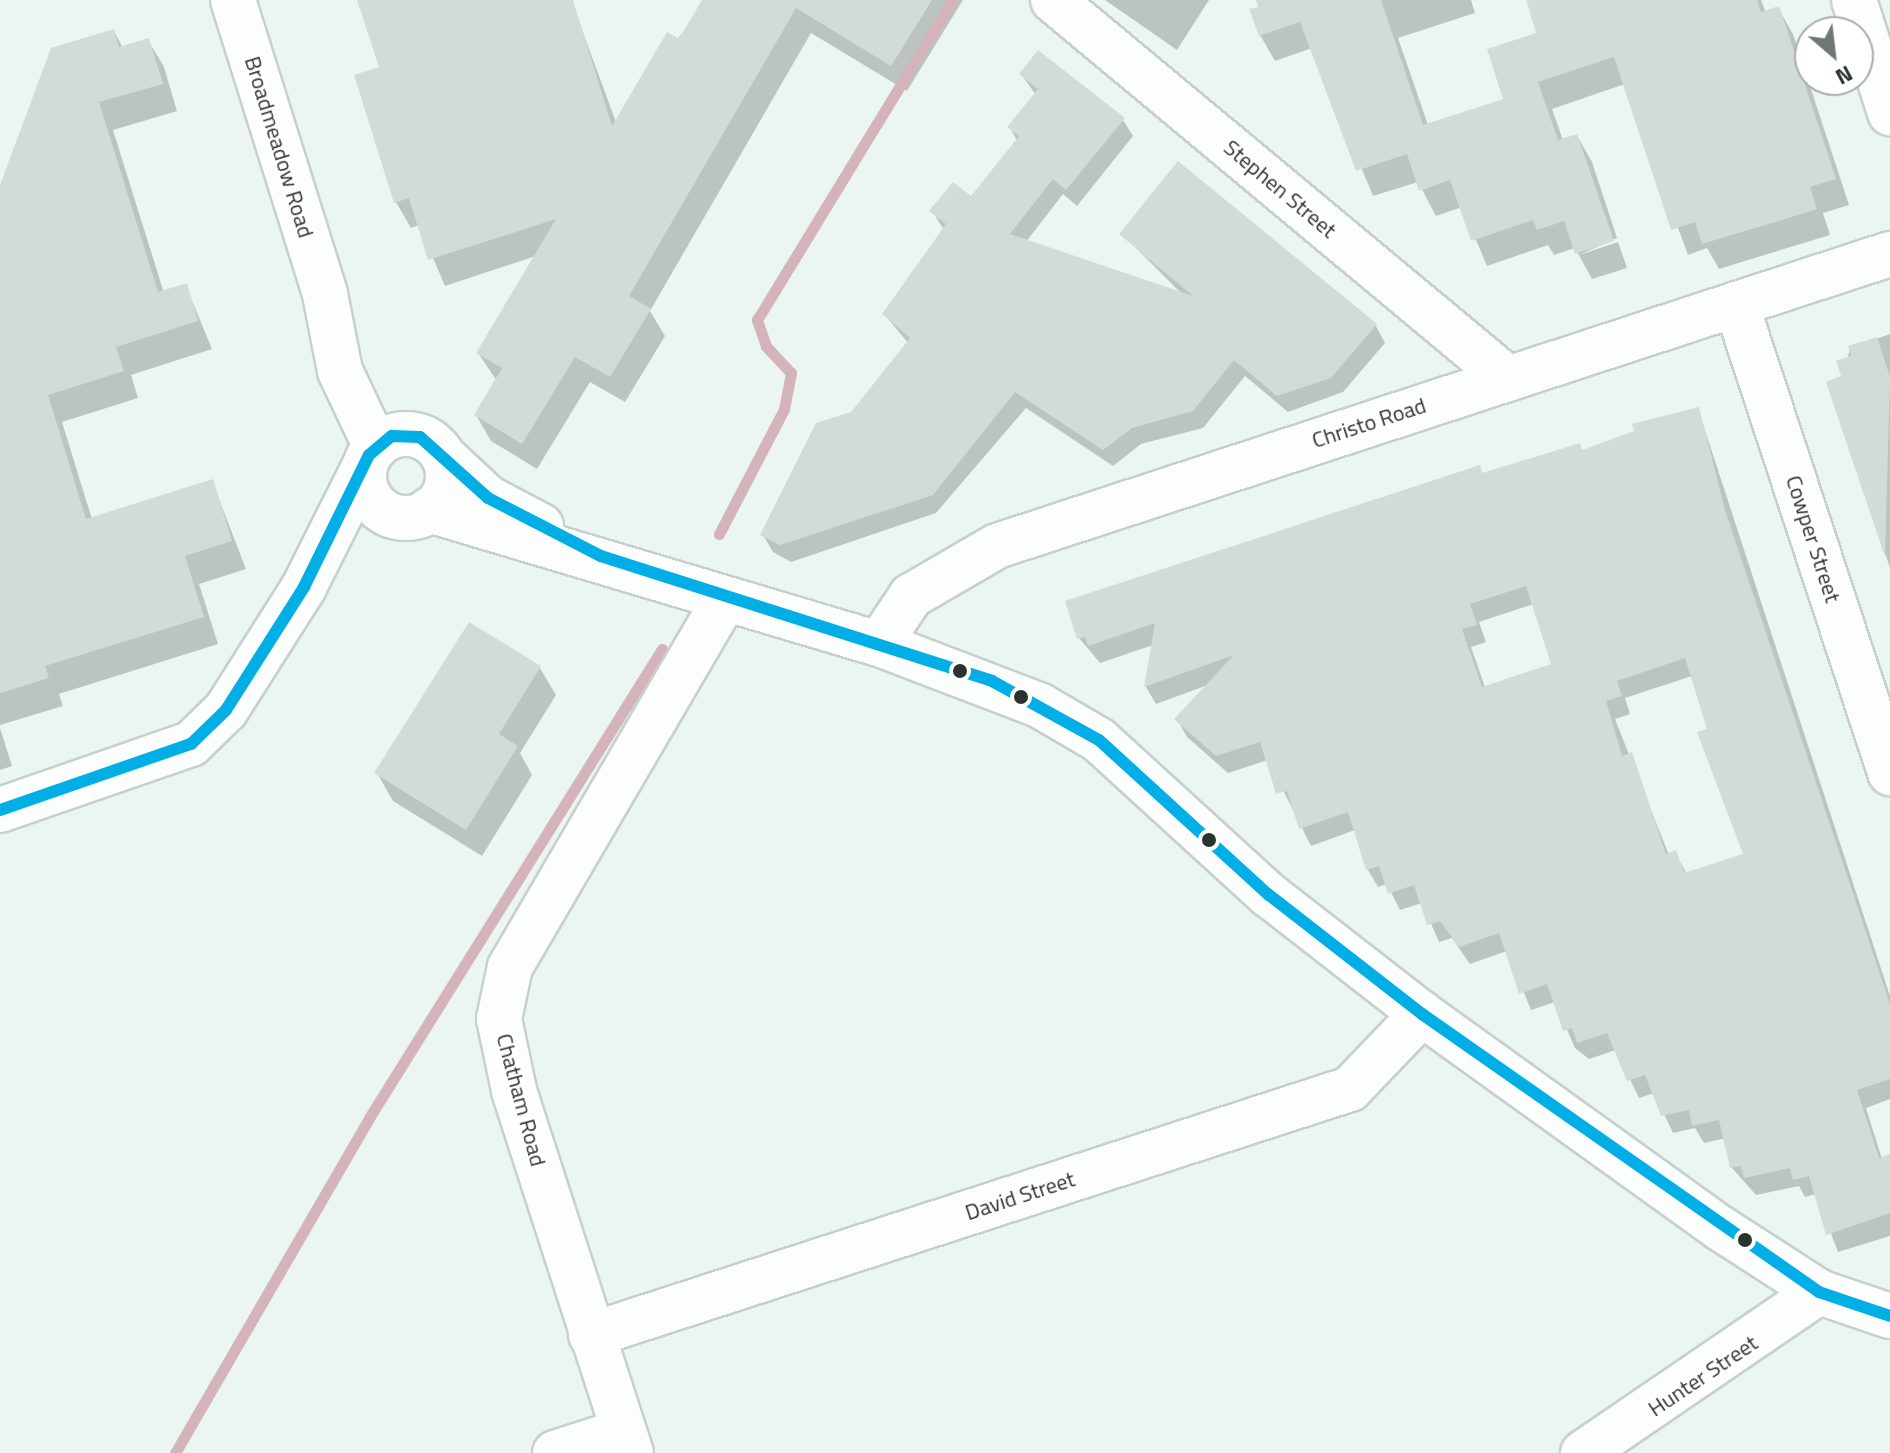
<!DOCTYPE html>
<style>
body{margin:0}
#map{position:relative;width:1890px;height:1453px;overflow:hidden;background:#ebf6f3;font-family:"Titillium Web",sans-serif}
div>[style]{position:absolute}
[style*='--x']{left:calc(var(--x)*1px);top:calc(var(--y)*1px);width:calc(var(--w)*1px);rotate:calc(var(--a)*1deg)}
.shadow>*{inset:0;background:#0003}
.stream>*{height:11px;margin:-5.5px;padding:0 5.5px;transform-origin:5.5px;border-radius:5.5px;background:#d5b3bb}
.building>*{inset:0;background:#d2dbd8}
.roads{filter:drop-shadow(2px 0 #c7d0cd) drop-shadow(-2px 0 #c7d0cd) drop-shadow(0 2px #c7d0cd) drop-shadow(0 -2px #c7d0cd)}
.minor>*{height:44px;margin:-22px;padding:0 22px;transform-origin:22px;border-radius:22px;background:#fcfefd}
.tertiary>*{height:44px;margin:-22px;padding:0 22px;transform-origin:22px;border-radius:22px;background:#fcfefd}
.tertiary>.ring{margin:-22px;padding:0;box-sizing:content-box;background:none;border:44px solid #fcfefd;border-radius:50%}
.bus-1>*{height:12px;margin:-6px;padding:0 6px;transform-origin:6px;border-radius:6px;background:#02aee6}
.dots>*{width:22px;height:22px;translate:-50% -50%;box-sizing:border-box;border:4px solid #fff;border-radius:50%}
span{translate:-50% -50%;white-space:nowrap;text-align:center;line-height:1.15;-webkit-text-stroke:6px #fff;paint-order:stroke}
.street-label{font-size:22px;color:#2b3331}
.north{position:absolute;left:1794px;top:16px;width:80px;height:80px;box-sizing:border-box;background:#fff;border:2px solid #aaadad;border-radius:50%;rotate:152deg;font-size:22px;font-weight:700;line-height:32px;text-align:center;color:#2b3331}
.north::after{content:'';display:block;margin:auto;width:28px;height:36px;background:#6e7775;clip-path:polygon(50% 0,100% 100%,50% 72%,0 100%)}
</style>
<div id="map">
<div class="shadow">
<div style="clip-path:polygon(360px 0,571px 0,616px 122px,707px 0,963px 0,907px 91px,811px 33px,650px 311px,665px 336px,625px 402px,590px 382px,537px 469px,491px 441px,476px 415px,497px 381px,478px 353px,536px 256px,445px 286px,419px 225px,411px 228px,396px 202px,381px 68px)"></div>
<div style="clip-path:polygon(1105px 0,1209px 0,1177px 50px)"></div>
<div style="clip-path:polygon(1258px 0,1471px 0,1475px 13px,1398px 38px,1428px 125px,1506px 100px,1538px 34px,1546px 0,1761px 0,1766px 13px,1778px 8px,1793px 34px,1849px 205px,1823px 213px,1830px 235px,1797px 245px,1719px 269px,1707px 248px,1688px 255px,1625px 84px,1552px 109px,1563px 140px,1577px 136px,1592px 162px,1617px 238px,1579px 255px,1618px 242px,1627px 268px,1592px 279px,1575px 248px,1554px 255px,1548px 245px,1487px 266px,1462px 207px,1436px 216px,1418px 182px,1373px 196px,1312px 48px,1275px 61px,1260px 35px)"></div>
<div style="clip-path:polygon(114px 31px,123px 48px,148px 40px,164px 67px,177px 111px,113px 130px,164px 293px,186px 286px,212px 349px,131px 375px,138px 398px,62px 422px,92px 519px,212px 481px,246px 569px,199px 584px,218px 644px,59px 694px,63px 706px,0 725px,0 191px)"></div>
<div style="clip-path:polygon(1021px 74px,1123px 120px,1133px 136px,1077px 206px,1063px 194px,1026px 242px,1182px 294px,1122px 234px,1376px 326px,1385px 343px,1343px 392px,1288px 412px,1245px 376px,1203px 428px,1141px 444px,1113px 466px,1026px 408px,936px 513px,791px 562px,773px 552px,763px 535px,909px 344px,884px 314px,944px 230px,932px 211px,971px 199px,1017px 141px,1010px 127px,1036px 95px)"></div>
<div style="clip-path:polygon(1890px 334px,1890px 568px,1828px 383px,1843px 378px,1850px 348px)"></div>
<div style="clip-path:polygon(evenodd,1698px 409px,1890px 996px,1890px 1099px,1866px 1108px,1882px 1159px,1890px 1156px,1890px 1236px,1838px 1252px,1816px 1194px,1805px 1197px,1799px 1186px,1756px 1195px,1732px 1168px,1726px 1138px,1704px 1143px,1695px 1128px,1673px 1133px,1654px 1093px,1639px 1098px,1616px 1050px,1589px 1059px,1575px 1048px,1555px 1002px,1531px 1010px,1507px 951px,1470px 964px,1452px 938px,1439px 942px,1422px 903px,1400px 910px,1387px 884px,1378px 887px,1368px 870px,1355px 830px,1311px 846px,1268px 760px,1228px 773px,1187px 737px,1177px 719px,1208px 685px,1156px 704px,1146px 687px,1153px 645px,1100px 663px,1079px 638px,1483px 475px,1583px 451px,1698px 409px,1534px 604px,1554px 666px,1485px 687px,1471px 647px,1486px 642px,1479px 622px,1534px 604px,1698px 409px,1692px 676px,1710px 730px,1699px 733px,1746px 855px,1687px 874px,1675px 853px,1669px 855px,1615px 719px,1630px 714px,1625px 698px,1692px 676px)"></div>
<div style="clip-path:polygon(540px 668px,556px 695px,520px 753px,532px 775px,482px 856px,393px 801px,377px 773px)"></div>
<div style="clip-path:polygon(0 728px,12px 766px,0 770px)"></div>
</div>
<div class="stream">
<div style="--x:719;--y:534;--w:141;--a:-62.5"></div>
<div style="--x:784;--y:409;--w:37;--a:-79"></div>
<div style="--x:791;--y:373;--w:37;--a:-133"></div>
<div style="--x:766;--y:346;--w:28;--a:-109"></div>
<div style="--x:757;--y:320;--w:375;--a:-58.6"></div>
<div style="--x:175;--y:1453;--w:387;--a:-59.9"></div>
<div style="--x:369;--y:1118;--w:553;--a:-58.01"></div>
</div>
<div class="building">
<div style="clip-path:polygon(357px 0,573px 0,612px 126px,667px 32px,679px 39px,702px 0,932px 0,891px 66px,796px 8px,629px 296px,651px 309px,610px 377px,575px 357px,522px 444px,474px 415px,502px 368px,476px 353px,556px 219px,428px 260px,409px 198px,394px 203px,354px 75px,379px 67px)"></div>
<div style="clip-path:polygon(1256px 0,1381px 0,1423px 125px,1503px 99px,1487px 49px,1536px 33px,1526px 0,1757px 0,1761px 12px,1779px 6px,1836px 179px,1810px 187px,1817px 209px,1782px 220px,1702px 244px,1695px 222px,1671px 230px,1614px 57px,1538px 82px,1558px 140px,1577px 134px,1614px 241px,1575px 254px,1564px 221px,1537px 230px,1533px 220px,1471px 241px,1450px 180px,1419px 191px,1407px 154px,1356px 171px,1300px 22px,1259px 36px,1249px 9px,1258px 7px)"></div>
<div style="clip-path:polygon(114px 29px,119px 47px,149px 38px,163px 84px,99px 102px,158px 292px,187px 283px,198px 321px,116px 347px,124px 371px,48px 395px,86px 519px,213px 479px,232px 541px,185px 556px,204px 617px,45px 666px,49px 678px,0 693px,0 185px,51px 48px)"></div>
<div style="clip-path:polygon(1038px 50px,1125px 118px,1066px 190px,1053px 179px,1010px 234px,1193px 296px,1119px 234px,1178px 161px,1377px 324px,1331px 378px,1277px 396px,1234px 360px,1193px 411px,1132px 428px,1103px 450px,1015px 392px,933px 495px,780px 545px,760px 535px,816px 423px,851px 412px,910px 338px,882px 314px,946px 224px,929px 211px,953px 182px,971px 196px,1019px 136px,1007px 127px,1038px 89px,1019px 74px)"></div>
<div style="clip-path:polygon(1877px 337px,1890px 377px,1885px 557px,1826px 382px,1841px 376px,1836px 361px,1851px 356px,1848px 346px)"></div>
<div style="clip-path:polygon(evenodd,1699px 407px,1725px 510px,1890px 1004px,1890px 1079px,1857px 1090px,1879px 1158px,1890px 1154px,1890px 1213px,1826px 1235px,1809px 1176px,1793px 1180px,1790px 1168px,1744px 1178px,1741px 1166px,1730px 1168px,1719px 1120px,1692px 1126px,1689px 1110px,1661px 1116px,1645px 1075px,1627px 1081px,1607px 1033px,1577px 1043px,1572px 1028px,1563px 1031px,1547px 984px,1519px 994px,1499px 933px,1459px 947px,1440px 921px,1427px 925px,1414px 885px,1388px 894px,1379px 866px,1366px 870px,1348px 812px,1299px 829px,1287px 791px,1276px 794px,1260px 742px,1216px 756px,1174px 719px,1234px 655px,1144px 687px,1155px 623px,1088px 646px,1085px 637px,1077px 639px,1065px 601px,1480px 465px,1482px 473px,1580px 443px,1582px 450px,1634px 431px,1632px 424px,1699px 407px,1526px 586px,1551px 664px,1482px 687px,1462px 629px,1477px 625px,1470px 604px,1526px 586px,1699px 407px,1685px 658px,1707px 729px,1697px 732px,1743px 854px,1684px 873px,1676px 850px,1666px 854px,1632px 752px,1622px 756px,1606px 701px,1622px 696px,1617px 681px,1685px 658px)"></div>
<div style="clip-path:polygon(469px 622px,541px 666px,499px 734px,518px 746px,466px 830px,374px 773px)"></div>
</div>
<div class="roads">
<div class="minor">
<div style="--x:1053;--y:0;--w:591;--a:39.78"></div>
<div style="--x:1854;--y:0;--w:119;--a:72.3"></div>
<div style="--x:1736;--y:304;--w:494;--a:71.8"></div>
<div style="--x:879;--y:644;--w:58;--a:-56.3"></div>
<div style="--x:911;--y:596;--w:99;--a:-30.2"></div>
<div style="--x:997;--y:546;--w:940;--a:-18.11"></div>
<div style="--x:591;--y:1335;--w:798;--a:-17.96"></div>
<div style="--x:1350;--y:1089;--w:104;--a:-46.2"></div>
<div style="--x:555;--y:1453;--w:71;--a:-17.9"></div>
<div style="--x:631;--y:1453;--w:381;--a:-107.9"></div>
<div style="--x:514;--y:1090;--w:73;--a:-101.9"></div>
<div style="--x:499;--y:1019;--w:53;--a:-78.1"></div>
<div style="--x:510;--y:967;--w:426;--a:-59.7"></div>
<div style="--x:1583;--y:1453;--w:286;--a:-34.3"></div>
</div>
<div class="tertiary">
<div style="--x:233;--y:0;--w:308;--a:72.6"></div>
<div style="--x:325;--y:294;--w:78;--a:79"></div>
<div style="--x:340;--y:371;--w:84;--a:64.7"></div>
<div class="ring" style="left:364px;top:434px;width:40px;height:40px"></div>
<div style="--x:443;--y:456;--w:62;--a:43"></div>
<div style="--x:488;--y:498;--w:60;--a:27.8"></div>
<div style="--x:429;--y:510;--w:470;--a:16.6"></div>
<div style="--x:879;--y:644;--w:171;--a:20.9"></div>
<div style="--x:1039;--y:705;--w:69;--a:30.3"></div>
<div style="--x:1099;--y:740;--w:230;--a:42.4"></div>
<div style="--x:1269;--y:895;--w:194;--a:37.9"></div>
<div style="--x:1422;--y:1014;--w:367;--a:35.7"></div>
<div style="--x:1720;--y:1228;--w:118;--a:32.9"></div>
<div style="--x:1819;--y:1292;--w:75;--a:18.7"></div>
<div style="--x:0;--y:810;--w:202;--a:-19.1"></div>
<div style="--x:191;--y:744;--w:49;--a:-44.2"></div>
<div style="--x:226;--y:710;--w:146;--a:-57.6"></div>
<div style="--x:304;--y:587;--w:136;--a:-63.4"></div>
</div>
</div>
<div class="bus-1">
<div style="--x:0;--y:810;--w:202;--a:-19.1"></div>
<div style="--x:191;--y:744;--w:49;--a:-44.2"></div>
<div style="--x:226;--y:710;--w:146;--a:-57.6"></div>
<div style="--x:304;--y:587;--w:147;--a:-63.8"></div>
<div style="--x:369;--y:455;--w:30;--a:-40"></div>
<div style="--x:392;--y:436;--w:28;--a:2"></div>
<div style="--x:420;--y:437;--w:91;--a:41.9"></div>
<div style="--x:488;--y:498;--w:127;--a:27.2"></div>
<div style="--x:601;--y:556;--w:410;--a:17.7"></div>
<div style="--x:992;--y:681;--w:122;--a:28.9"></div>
<div style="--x:1099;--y:740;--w:230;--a:42.4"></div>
<div style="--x:1269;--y:895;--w:194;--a:37.9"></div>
<div style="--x:1422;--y:1014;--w:485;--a:35"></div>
<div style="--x:1819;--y:1292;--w:75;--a:18.7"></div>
</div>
<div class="dots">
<div style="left:960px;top:671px;background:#2b3331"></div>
<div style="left:1021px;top:697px;background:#2b3331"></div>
<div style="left:1209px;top:840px;background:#2b3331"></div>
<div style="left:1745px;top:1240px;background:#2b3331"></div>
</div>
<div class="street-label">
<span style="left:279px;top:147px;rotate:73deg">Broadmeadow Road</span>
<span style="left:1280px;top:189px;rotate:40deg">Stephen Street</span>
<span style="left:1369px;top:423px;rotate:-18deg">Christo Road</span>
<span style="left:1813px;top:539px;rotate:72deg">Cowper Street</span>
<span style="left:521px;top:1100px;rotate:75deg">Chatham Road</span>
<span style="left:1020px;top:1196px;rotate:-18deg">David Street</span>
<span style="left:1703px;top:1376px;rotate:-34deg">Hunter Street</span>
</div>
<div class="north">N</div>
</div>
